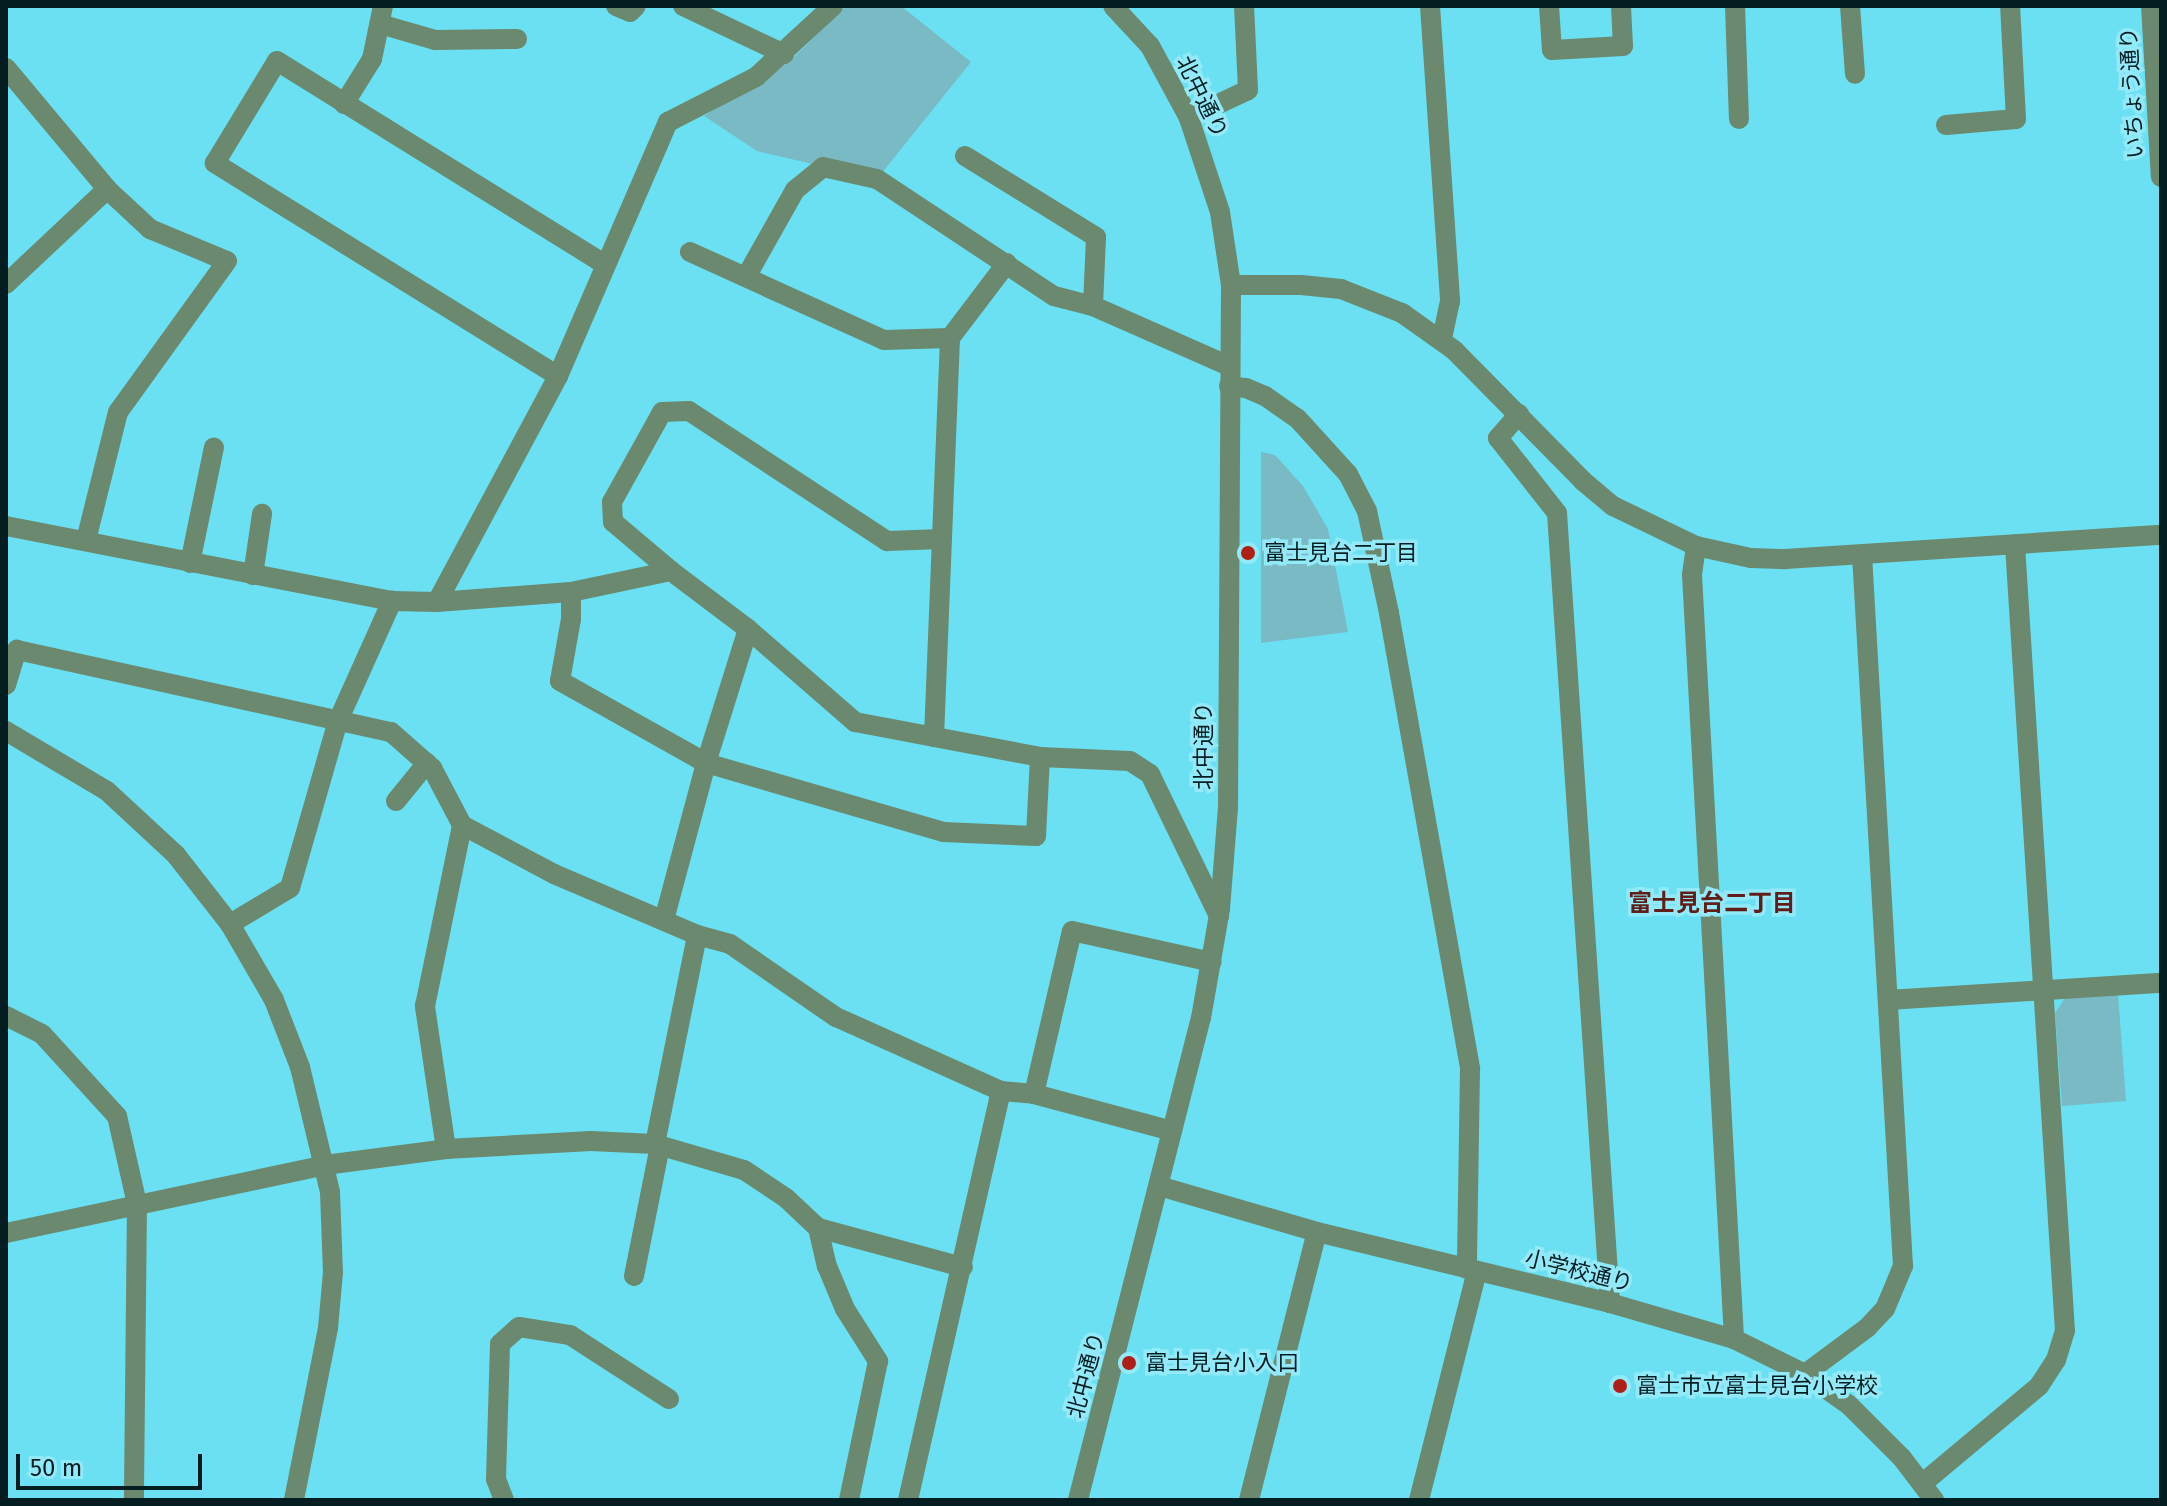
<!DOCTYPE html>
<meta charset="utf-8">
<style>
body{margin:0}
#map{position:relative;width:2167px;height:1506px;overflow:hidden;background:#6ae0f2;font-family:"Fira Sans","Noto Sans JP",sans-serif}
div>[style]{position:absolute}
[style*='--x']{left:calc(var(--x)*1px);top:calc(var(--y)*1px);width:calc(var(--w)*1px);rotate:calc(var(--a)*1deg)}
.green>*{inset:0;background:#79bac5}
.minor>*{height:20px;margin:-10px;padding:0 10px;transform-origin:10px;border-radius:10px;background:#6b896f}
.dots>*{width:22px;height:22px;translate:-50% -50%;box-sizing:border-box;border:4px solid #92eaf8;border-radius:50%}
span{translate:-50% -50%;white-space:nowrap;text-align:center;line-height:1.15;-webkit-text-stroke:7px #92eaf8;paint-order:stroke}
.street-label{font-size:22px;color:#031d21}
.poi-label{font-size:22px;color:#031d21}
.left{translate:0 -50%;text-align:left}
.neighbourhood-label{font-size:24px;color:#611d17;font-weight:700}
.frame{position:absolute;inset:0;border:8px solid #031d21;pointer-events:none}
.scale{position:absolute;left:16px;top:1454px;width:186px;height:36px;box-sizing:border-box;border:4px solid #031d21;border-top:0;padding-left:10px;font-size:24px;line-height:28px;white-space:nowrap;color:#031d21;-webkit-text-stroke:6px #92eaf8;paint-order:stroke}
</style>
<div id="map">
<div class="green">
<div style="clip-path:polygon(846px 6px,901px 6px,971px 62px,877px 179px,757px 151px,704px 116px,792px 59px)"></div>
<div style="clip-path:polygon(1261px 452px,1275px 455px,1303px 486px,1328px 529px,1348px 632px,1261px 643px)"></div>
<div style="clip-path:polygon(2118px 994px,2126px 1101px,2062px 1106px,2055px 1013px,2065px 998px)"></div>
</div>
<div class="minor">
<div style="--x:616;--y:6;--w:15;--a:23"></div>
<div style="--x:630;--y:12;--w:8;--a:-45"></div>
<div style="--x:683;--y:6;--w:112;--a:25.4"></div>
<div style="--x:1430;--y:6;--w:296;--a:86.1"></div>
<div style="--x:1450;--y:301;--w:39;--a:102"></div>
<div style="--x:1549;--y:6;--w:44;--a:86.1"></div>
<div style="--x:1552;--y:50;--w:71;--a:-3.2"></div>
<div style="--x:1623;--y:46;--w:40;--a:-92.9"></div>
<div style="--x:1735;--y:6;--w:113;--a:88"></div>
<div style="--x:1850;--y:6;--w:68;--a:85.8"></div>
<div style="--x:2151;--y:6;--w:171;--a:86.7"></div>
<div style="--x:380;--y:24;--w:57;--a:16.2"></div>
<div style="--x:435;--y:40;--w:82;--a:-0.7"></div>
<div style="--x:6;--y:68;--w:158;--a:50.1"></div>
<div style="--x:107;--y:189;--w:59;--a:42.9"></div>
<div style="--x:150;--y:229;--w:83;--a:22.6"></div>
<div style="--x:227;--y:261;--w:186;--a:125.8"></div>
<div style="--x:118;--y:412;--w:132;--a:104"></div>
<div style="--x:344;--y:104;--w:53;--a:-58.1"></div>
<div style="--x:372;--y:59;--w:54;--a:-78.3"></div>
<div style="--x:1189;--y:118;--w:65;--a:-25.4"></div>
<div style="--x:1248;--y:90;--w:84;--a:-92.7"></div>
<div style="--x:1946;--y:125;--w:70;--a:-4.9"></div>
<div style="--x:2016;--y:119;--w:113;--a:-93"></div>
<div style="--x:965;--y:156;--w:154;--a:31.7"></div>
<div style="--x:1096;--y:237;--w:69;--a:92.5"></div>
<div style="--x:690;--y:252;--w:213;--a:24.4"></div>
<div style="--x:884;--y:340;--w:66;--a:-1.7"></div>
<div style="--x:746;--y:277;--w:100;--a:-60.6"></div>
<div style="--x:795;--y:190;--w:36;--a:-39"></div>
<div style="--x:823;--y:167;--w:55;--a:12.5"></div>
<div style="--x:877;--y:179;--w:212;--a:33.5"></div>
<div style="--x:1054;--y:296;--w:40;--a:14.4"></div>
<div style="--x:1093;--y:306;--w:149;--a:23.8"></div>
<div style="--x:6;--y:284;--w:139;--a:-43.2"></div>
<div style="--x:1231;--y:285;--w:70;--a:0"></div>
<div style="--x:1301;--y:285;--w:40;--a:5.7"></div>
<div style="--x:1341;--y:289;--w:66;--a:21.5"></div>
<div style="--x:1402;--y:313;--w:64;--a:35.4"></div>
<div style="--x:1454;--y:350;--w:184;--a:45.4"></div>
<div style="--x:1583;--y:481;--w:39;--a:40"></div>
<div style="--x:1613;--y:506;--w:92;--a:25.7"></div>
<div style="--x:1696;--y:546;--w:56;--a:12.3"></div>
<div style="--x:1751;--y:558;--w:34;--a:2"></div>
<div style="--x:1785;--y:559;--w:377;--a:-3.7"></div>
<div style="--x:558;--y:376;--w:404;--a:-148.2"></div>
<div style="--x:215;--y:163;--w:119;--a:-58.7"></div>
<div style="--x:277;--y:61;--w:385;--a:31.8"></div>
<div style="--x:1229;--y:386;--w:17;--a:7"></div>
<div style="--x:1246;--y:388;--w:21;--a:23"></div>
<div style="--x:1265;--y:396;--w:39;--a:35"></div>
<div style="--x:1297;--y:418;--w:76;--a:47.7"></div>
<div style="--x:1348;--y:474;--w:42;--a:62.8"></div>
<div style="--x:1367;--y:511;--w:104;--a:77.8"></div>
<div style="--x:1389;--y:613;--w:463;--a:79.9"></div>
<div style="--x:1470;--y:1069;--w:200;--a:90.9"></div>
<div style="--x:1519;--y:414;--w:32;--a:131"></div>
<div style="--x:1498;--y:438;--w:95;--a:51.8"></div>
<div style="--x:1557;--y:513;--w:792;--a:86.16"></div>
<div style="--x:6;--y:526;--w:393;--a:11"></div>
<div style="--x:392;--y:601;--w:45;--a:1.3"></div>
<div style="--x:437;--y:602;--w:134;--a:-4.3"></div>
<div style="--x:571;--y:592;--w:102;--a:-11.9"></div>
<div style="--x:671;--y:571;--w:96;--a:37"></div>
<div style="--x:748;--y:629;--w:142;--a:41"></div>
<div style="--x:855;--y:722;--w:188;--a:10.7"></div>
<div style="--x:1040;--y:757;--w:90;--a:2.5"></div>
<div style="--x:1130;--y:761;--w:24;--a:33"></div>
<div style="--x:1150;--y:774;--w:158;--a:64.1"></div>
<div style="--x:1696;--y:546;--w:29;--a:98"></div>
<div style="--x:1692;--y:575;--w:765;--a:86.85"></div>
<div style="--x:190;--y:563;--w:118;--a:-78.3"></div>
<div style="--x:671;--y:571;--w:76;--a:-139.8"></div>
<div style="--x:613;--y:522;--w:20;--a:-93"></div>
<div style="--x:612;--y:502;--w:103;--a:-60.9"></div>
<div style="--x:662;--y:412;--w:27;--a:-2"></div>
<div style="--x:689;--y:411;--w:237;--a:33.3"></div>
<div style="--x:887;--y:541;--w:55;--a:-2.1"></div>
<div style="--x:253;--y:575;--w:62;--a:-81.6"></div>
<div style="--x:571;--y:592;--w:27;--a:90"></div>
<div style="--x:571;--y:619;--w:63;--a:100.1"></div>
<div style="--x:560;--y:681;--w:167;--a:29.3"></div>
<div style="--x:706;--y:763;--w:247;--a:16.2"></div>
<div style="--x:943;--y:832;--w:93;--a:2.5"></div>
<div style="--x:1036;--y:836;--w:79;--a:-87.1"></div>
<div style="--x:437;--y:602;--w:256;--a:-61.8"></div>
<div style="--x:558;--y:376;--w:277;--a:-66.6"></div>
<div style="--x:668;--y:122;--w:99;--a:-27.1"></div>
<div style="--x:756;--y:77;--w:105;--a:-42.7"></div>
<div style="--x:6;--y:685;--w:37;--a:-73"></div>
<div style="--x:17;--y:650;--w:383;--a:12.4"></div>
<div style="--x:391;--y:732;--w:55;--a:41.3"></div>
<div style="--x:432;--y:768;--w:64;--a:62.2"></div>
<div style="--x:462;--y:825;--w:104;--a:28"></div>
<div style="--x:554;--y:874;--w:155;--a:23.1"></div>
<div style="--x:697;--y:935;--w:34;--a:15"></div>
<div style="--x:730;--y:944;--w:129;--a:34.6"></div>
<div style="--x:836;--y:1017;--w:181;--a:24.2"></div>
<div style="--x:1001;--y:1091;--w:33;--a:5"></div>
<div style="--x:1034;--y:1094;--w:143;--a:15"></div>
<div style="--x:6;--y:731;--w:117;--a:30.7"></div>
<div style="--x:107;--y:791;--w:94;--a:42.8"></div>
<div style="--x:176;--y:855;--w:88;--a:52"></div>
<div style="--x:230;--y:924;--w:88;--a:59.9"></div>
<div style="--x:274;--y:1000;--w:72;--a:68.8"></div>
<div style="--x:300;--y:1067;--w:129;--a:76.5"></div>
<div style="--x:330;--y:1192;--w:80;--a:87.9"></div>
<div style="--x:333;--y:1272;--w:56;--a:95.1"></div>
<div style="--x:328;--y:1328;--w:175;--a:101.2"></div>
<div style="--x:934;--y:737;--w:399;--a:-87.7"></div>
<div style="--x:950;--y:338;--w:94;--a:-52.8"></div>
<div style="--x:396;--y:801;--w:49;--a:-50.8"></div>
<div style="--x:664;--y:920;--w:163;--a:-75"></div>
<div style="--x:706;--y:763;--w:140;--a:-72.6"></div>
<div style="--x:230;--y:924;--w:70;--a:-31"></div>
<div style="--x:290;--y:888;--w:174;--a:-74"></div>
<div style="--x:338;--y:721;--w:132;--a:-65.8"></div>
<div style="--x:1888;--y:1000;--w:274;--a:-3.6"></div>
<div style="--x:6;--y:1016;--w:40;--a:26.6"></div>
<div style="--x:42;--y:1034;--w:111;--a:47.6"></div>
<div style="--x:117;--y:1116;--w:90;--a:77.2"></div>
<div style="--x:137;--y:1204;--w:296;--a:90.6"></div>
<div style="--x:1034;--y:1094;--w:167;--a:-76.9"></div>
<div style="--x:1072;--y:931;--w:143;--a:12.5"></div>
<div style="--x:655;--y:1144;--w:213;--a:-78.6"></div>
<div style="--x:446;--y:1149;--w:145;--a:-98.4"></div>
<div style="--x:425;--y:1006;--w:185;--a:-78.4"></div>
<div style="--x:1159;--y:1186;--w:165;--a:16.2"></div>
<div style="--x:1317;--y:1232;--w:301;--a:13.6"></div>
<div style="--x:1610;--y:1303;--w:129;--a:16.2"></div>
<div style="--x:1734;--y:1339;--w:79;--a:26.2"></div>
<div style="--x:1805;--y:1374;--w:54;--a:35.2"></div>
<div style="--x:1849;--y:1405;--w:75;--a:45"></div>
<div style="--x:1902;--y:1458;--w:53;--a:52.7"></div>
<div style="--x:818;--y:1228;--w:39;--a:77"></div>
<div style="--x:827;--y:1266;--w:47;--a:67.3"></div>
<div style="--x:845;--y:1309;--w:62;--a:57.6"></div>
<div style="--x:878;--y:1361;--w:142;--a:101.8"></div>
<div style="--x:6;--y:1233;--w:326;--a:-12"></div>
<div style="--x:325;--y:1165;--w:122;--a:-7.5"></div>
<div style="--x:446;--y:1149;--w:145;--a:-3.2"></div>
<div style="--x:591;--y:1141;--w:64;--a:2.7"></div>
<div style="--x:655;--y:1144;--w:93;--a:16.3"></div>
<div style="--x:744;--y:1170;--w:50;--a:33.7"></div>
<div style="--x:786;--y:1198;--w:44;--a:43.2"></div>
<div style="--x:818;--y:1228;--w:150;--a:15.1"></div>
<div style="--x:634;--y:1276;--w:133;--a:-78.7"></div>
<div style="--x:1805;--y:1374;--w:77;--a:-36.6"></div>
<div style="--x:1867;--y:1328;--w:26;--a:-47"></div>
<div style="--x:1885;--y:1309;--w:47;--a:-67.3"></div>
<div style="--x:1903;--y:1266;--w:711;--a:-93.3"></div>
<div style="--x:1923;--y:1483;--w:151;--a:-39.9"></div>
<div style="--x:2039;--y:1386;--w:31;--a:-57"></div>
<div style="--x:2056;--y:1360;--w:30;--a:-73"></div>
<div style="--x:2065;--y:1331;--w:788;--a:-93.64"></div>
<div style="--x:504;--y:1500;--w:22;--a:-111"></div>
<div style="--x:496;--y:1479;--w:135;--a:-88.3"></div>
<div style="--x:500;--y:1344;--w:25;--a:-42"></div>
<div style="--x:519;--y:1327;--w:52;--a:8.9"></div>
<div style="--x:570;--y:1335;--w:118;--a:32.9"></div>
<div style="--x:908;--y:1500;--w:419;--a:-77.2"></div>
<div style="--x:1078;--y:1500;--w:497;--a:-75.7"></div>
<div style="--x:1201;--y:1018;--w:111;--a:-80.1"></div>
<div style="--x:1220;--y:909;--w:102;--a:-85.5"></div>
<div style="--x:1228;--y:807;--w:522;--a:-89.67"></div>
<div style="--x:1231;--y:285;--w:74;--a:-98.6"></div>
<div style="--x:1220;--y:212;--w:99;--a:-108.3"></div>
<div style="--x:1189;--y:118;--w:82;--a:-118.4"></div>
<div style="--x:1150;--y:46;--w:54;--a:-132.8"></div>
<div style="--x:1249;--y:1500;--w:276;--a:-75.8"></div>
<div style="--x:1419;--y:1500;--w:236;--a:-75.8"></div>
</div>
<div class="dots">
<div style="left:1248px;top:553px;background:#af1f17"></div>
<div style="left:1129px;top:1363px;background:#af1f17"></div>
<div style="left:1620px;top:1386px;background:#af1f17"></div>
</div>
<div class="street-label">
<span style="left:2132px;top:93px;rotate:-93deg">いちょう通り</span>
<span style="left:1202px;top:97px;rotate:64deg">北中通り</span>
<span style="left:1204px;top:746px;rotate:-90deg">北中通り</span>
<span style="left:1579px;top:1271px;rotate:14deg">小学校通り</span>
<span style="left:1086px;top:1375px;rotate:-75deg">北中通り</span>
</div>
<div class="poi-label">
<span class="left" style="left:1264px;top:553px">富士見台二丁目</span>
<span class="left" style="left:1145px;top:1363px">富士見台小入口</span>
<span class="left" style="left:1636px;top:1386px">富士市立富士見台小学校</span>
</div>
<div class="neighbourhood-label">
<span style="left:1712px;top:904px">富士見台二丁目</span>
</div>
<div class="frame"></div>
<div class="scale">50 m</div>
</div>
